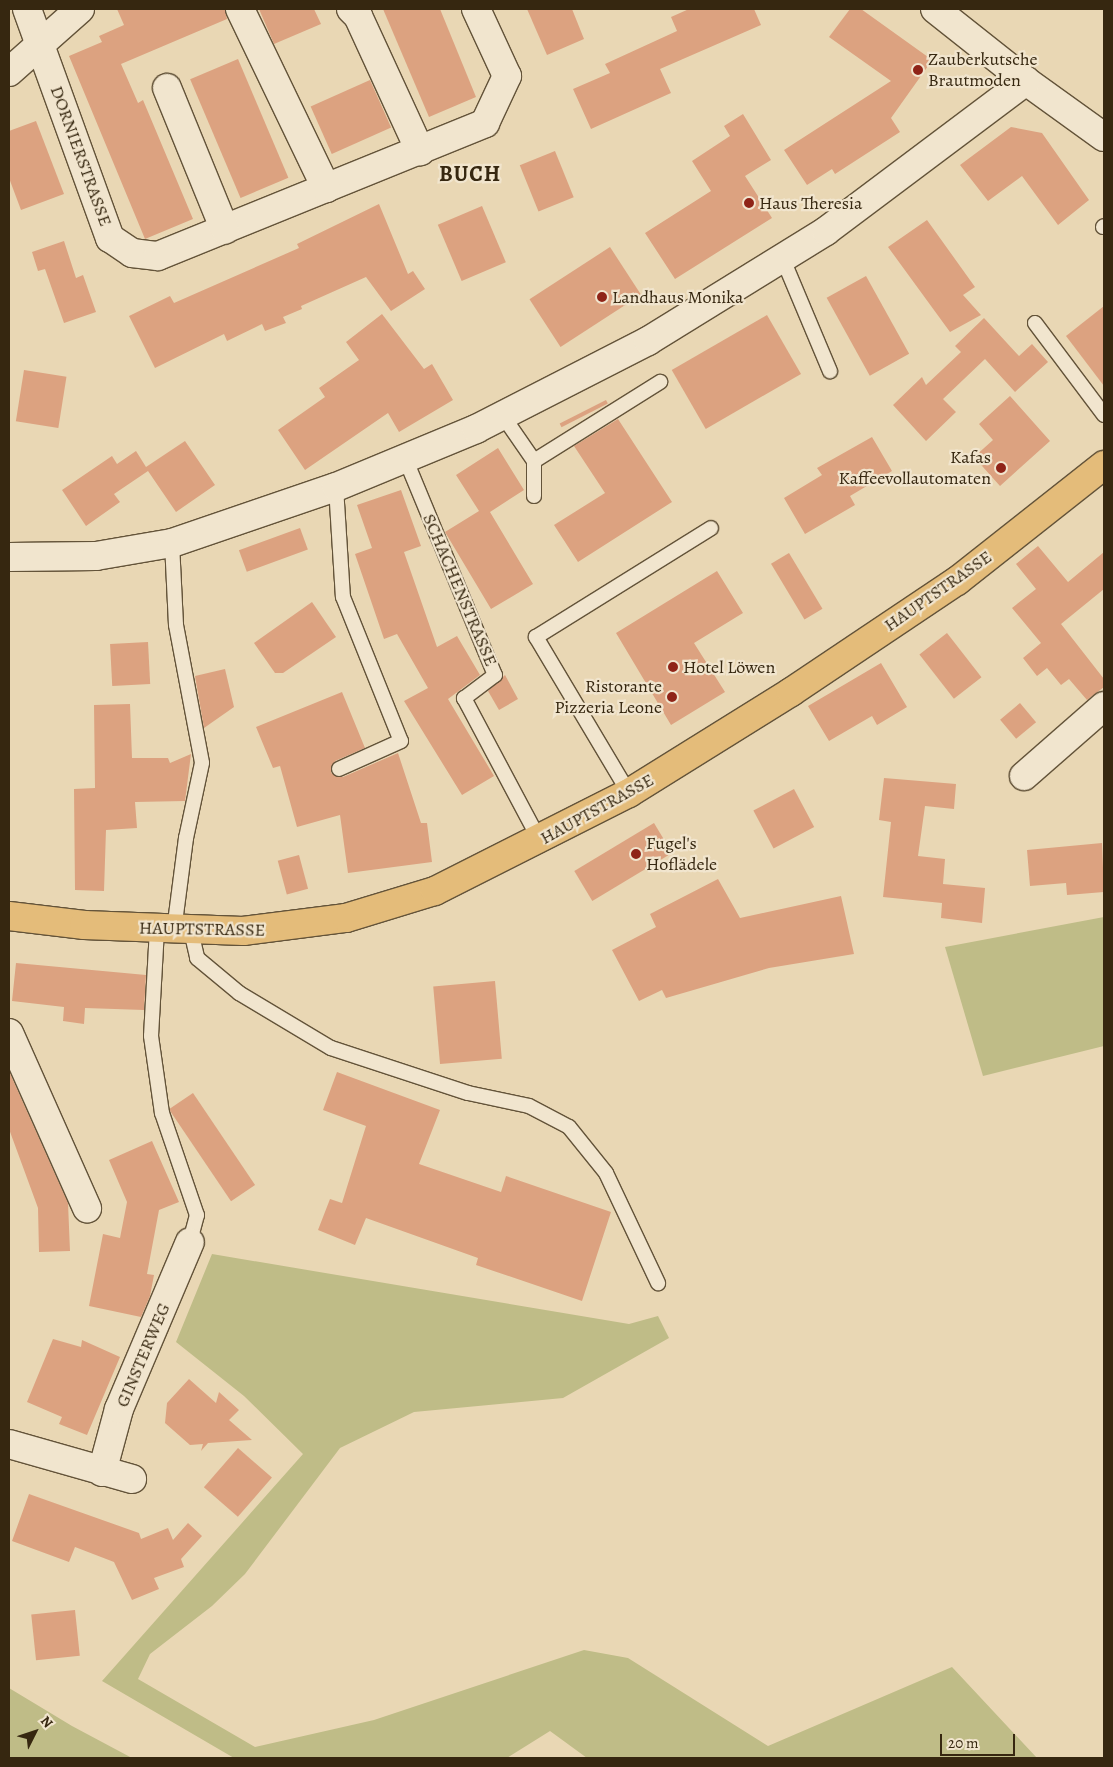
<!DOCTYPE html>
<meta charset="utf-8">
<style>
body{margin:0}
#map{position:relative;width:1113px;height:1767px;overflow:hidden;background:#e9d7b4;font-family:Alegreya,serif}
div>[style]{position:absolute}
[style*='--x']{left:calc(var(--x)*1px);top:calc(var(--y)*1px);width:calc(var(--w)*1px);rotate:calc(var(--a)*1deg)}
.green>*{inset:0;background:#bfbc87}
.building>*{inset:0;background:#dca280;transform-origin:0 0}
.roads{filter:drop-shadow(1px 0 #635339) drop-shadow(-1px 0 #635339) drop-shadow(0 1px #635339) drop-shadow(0 -1px #635339)}
.service>*{height:14px;margin:-7px;padding:0 7px;transform-origin:7px;border-radius:7px;background:#f1e5ce}
.minor>*{height:28px;margin:-14px;padding:0 14px;transform-origin:14px;border-radius:14px;background:#f1e5ce}
.primary>*{height:28px;margin:-14px;padding:0 14px;transform-origin:14px;border-radius:14px;background:#e4bc7a}
.dots>*{width:14px;height:14px;translate:-50% -50%;box-sizing:border-box;border:2px solid #f1e5ce;border-radius:50%}
span{translate:-50% -50%;white-space:nowrap;text-align:center;line-height:1.15;-webkit-text-stroke:4.5px #f1e5ce;paint-order:stroke}
.poi-label{font-size:18px;color:#362710}
.left{translate:0 -50%;text-align:left}
.right{translate:-100% -50%;text-align:right}
.street-label{font-size:18px;color:#362710}
.district-label{font-size:22px;color:#362710;font-weight:700;letter-spacing:1px}
.frame{position:absolute;inset:0;border:10px solid #362710;pointer-events:none}
.north{position:absolute;left:10px;top:1707px;width:50px;height:50px;-webkit-text-stroke:4px #f1e5ce;paint-order:stroke;rotate:49deg;font-size:14px;font-weight:700;line-height:20px;text-align:center;color:#362710}
.north::after{content:'';display:block;margin:auto;width:18px;height:22px;background:#362710;clip-path:polygon(50% 0,100% 100%,50% 72%,0 100%)}
.scale{position:absolute;left:940px;top:1734px;width:75px;height:22px;box-sizing:border-box;border:2px solid #362710;border-top:0;padding-left:6px;font-size:15px;line-height:18px;white-space:nowrap;color:#362710;-webkit-text-stroke:4px #f1e5ce;paint-order:stroke}
</style>
<div id="map">
<div class="green">
<div style="clip-path:polygon(1104px 917px,1104px 1046px,983px 1076px,945px 947px)"></div>
<div style="clip-path:polygon(212px 1254px,629px 1324px,658px 1316px,669px 1338px,563px 1398px,414px 1412px,340px 1448px,245px 1574px,212px 1606px,150px 1654px,138px 1679px,255px 1747px,374px 1720px,584px 1650px,628px 1658px,768px 1746px,952px 1667px,1037px 1758px,587px 1758px,550px 1731px,507px 1758px,234px 1758px,102px 1681px,303px 1454px,244px 1396px,176px 1342px)"></div>
<div style="clip-path:polygon(9px 1688px,72px 1726px,132px 1758px,9px 1758px)"></div>
</div>
<div class="building">
<div style="clip-path:polygon(117px 9px,225px 9px,227px 19px,121px 64px,138px 103px,143px 100px,193px 219px,145px 239px,69px 56px,102px 42px,99px 36px,124px 25px)"></div>
<div style="clip-path:polygon(259px 9px,314px 9px,321px 24px,274px 44px)"></div>
<div style="clip-path:polygon(383px 9px,440px 9px,476px 97px,429px 117px)"></div>
<div style="clip-path:polygon(527px 9px,572px 9px,584px 39px,547px 55px)"></div>
<div style="clip-path:polygon(689px 9px,754px 9px,761px 25px,660px 69px,671px 93px,591px 129px,573px 89px,610px 73px,605px 64px,677px 31px,671px 17px)"></div>
<div style="clip-path:polygon(850px 9px,861px 9px,928px 57px,938px 52px,891px 118px,900px 132px,835px 174px,832px 169px,807px 185px,784px 150px,891px 81px,829px 37px)"></div>
<div style="left:238px;top:59px;width:129px;height:52px;rotate:67deg"></div>
<div style="left:370px;top:80px;width:52px;height:65px;rotate:66deg"></div>
<div style="clip-path:polygon(743px 114px,771px 160px,745px 176px,772px 218px,675px 279px,645px 233px,711px 191px,692px 161px,730px 136px,724px 126px)"></div>
<div style="clip-path:polygon(36px 121px,64px 194px,21px 210px,9px 178px,9px 131px)"></div>
<div style="clip-path:polygon(1011px 127px,1042px 133px,1089px 200px,1058px 225px,1022px 176px,988px 201px,960px 165px)"></div>
<div style="left:555px;top:151px;width:50px;height:38px;rotate:68deg"></div>
<div style="clip-path:polygon(379px 204px,408px 274px,413px 271px,425px 289px,391px 311px,366px 277px,301px 306px,302px 309px,283px 317px,286px 323px,265px 331px,262px 324px,227px 341px,224px 334px,155px 368px,129px 316px,170px 296px,174px 303px,299px 248px,297px 244px)"></div>
<div style="left:482px;top:206px;width:61px;height:48px;rotate:67deg"></div>
<div style="clip-path:polygon(927px 220px,975px 287px,963px 295px,981px 315px,950px 332px,888px 247px)"></div>
<div style="clip-path:polygon(64px 241px,76px 278px,83px 275px,96px 312px,64px 323px,45px 269px,38px 271px,32px 252px)"></div>
<div style="left:610px;top:247px;width:57px;height:96px;rotate:57deg"></div>
<div style="left:866px;top:276px;width:89px;height:45px;rotate:61deg"></div>
<div style="clip-path:polygon(1104px 306px,1104px 386px,1066px 336px)"></div>
<div style="clip-path:polygon(382px 314px,424px 369px,432px 364px,453px 400px,399px 432px,388px 413px,305px 470px,278px 430px,325px 397px,319px 388px,359px 360px,346px 342px)"></div>
<div style="left:767px;top:315px;width:68px;height:110px;rotate:60deg"></div>
<div style="clip-path:polygon(984px 318px,1019px 356px,1032px 344px,1048px 362px,1015px 392px,985px 359px,943px 399px,956px 412px,926px 441px,893px 405px,922px 377px,926px 385px,961px 352px,955px 346px)"></div>
<div style="left:24px;top:370px;width:43px;height:52px;rotate:9deg"></div>
<div style="clip-path:polygon(1010px 396px,1050px 441px,1000px 486px,974px 457px,993px 440px,979px 424px)"></div>
<div style="left:606px;top:400px;width:4px;height:52px;rotate:63deg"></div>
<div style="clip-path:polygon(618px 419px,672px 502px,578px 562px,554px 525px,605px 493px,574px 446px)"></div>
<div style="clip-path:polygon(872px 437px,892px 471px,850px 496px,855px 505px,805px 534px,784px 498px,822px 475px,817px 468px)"></div>
<div style="clip-path:polygon(185px 441px,215px 485px,176px 512px,148px 471px,114px 494px,120px 502px,86px 526px,62px 490px,112px 456px,117px 464px,136px 451px,146px 467px)"></div>
<div style="clip-path:polygon(498px 448px,524px 490px,490px 512px,533px 584px,491px 609px,445px 532px,479px 511px,456px 475px)"></div>
<div style="clip-path:polygon(401px 490px,421px 546px,404px 552px,437px 647px,457px 636px,480px 675px,448px 699px,494px 776px,462px 795px,404px 701px,428px 688px,397px 634px,384px 639px,355px 554px,372px 548px,357px 505px)"></div>
<div style="left:300px;top:528px;width:23px;height:65px;rotate:70deg"></div>
<div style="clip-path:polygon(1038px 546px,1068px 582px,1104px 552px,1104px 589px,1061px 624px,1104px 679px,1104px 687px,1087px 700px,1069px 679px,1061px 685px,1047px 668px,1037px 676px,1023px 658px,1041px 643px,1012px 608px,1036px 589px,1016px 564px)"></div>
<div style="left:789px;top:553px;width:65px;height:21px;rotate:59deg"></div>
<div style="clip-path:polygon(717px 571px,743px 613px,694px 643px,725px 692px,671px 725px,616px 633px)"></div>
<div style="clip-path:polygon(312px 602px,336px 637px,283px 673px,275px 673px,254px 643px)"></div>
<div style="left:947px;top:633px;width:56px;height:35px;rotate:52deg"></div>
<div style="left:148px;top:642px;width:42px;height:38px;rotate:87deg"></div>
<div style="clip-path:polygon(881px 663px,907px 707px,877px 725px,872px 716px,829px 741px,808px 706px)"></div>
<div style="clip-path:polygon(225px 669px,234px 707px,204px 728px,195px 676px)"></div>
<div style="clip-path:polygon(505px 675px,518px 699px,499px 710px,488px 691px)"></div>
<div style="clip-path:polygon(342px 692px,365px 748px,335px 761px,331px 773px,343px 777px,398px 753px,421px 823px,427px 823px,432px 862px,348px 873px,340px 815px,297px 827px,280px 766px,273px 768px,256px 727px)"></div>
<div style="left:1020px;top:703px;width:25px;height:26px;rotate:50deg"></div>
<div style="clip-path:polygon(130px 704px,132px 758px,168px 758px,170px 763px,191px 754px,185px 801px,135px 802px,137px 828px,106px 830px,104px 891px,75px 890px,74px 789px,95px 788px,94px 705px)"></div>
<div style="clip-path:polygon(884px 778px,956px 784px,954px 809px,925px 806px,918px 856px,945px 859px,943px 884px,985px 888px,982px 923px,941px 918px,942px 903px,883px 897px,891px 822px,879px 820px)"></div>
<div style="left:794px;top:789px;width:43px;height:46px;rotate:62deg"></div>
<div style="left:654px;top:823px;width:35px;height:93px;rotate:59deg"></div>
<div style="clip-path:polygon(1102px 843px,1104px 892px,1067px 895px,1066px 883px,1030px 886px,1027px 850px)"></div>
<div style="left:299px;top:855px;width:35px;height:22px;rotate:75deg"></div>
<div style="clip-path:polygon(718px 879px,740px 918px,841px 896px,854px 954px,769px 968px,666px 998px,662px 990px,639px 1001px,612px 950px,656px 927px,650px 914px)"></div>
<div style="clip-path:polygon(16px 963px,146px 975px,144px 1010px,85px 1008px,84px 1024px,63px 1021px,64px 1007px,12px 1001px)"></div>
<div style="left:495px;top:981px;width:78px;height:62px;rotate:85deg"></div>
<div style="clip-path:polygon(9px 1071px,68px 1203px,70px 1251px,39px 1252px,38px 1208px,9px 1129px)"></div>
<div style="clip-path:polygon(337px 1072px,440px 1110px,419px 1164px,501px 1192px,506px 1176px,611px 1212px,582px 1301px,476px 1265px,478px 1258px,366px 1218px,355px 1245px,318px 1230px,330px 1199px,342px 1203px,366px 1126px,323px 1110px)"></div>
<div style="left:193px;top:1093px;width:111px;height:29px;rotate:56deg"></div>
<div style="clip-path:polygon(152px 1141px,179px 1202px,159px 1210px,147px 1274px,154px 1275px,150px 1296px,141px 1317px,89px 1306px,103px 1234px,120px 1238px,127px 1202px,109px 1160px)"></div>
<div style="clip-path:polygon(53px 1339px,81px 1347px,82px 1340px,120px 1357px,87px 1435px,59px 1424px,62px 1417px,27px 1402px)"></div>
<div style="clip-path:polygon(189px 1379px,216px 1403px,219px 1392px,239px 1410px,229px 1420px,252px 1440px,208px 1443px,201px 1451px,203px 1444px,190px 1445px,165px 1423px,167px 1403px)"></div>
<div style="left:238px;top:1448px;width:45px;height:52px;rotate:41deg"></div>
<div style="clip-path:polygon(29px 1494px,139px 1533px,141px 1539px,168px 1528px,173px 1540px,188px 1523px,202px 1536px,181px 1559px,184px 1567px,154px 1578px,159px 1589px,132px 1600px,114px 1562px,75px 1547px,69px 1562px,12px 1541px)"></div>
<div style="left:75px;top:1610px;width:46px;height:44px;rotate:84deg"></div>
</div>
<div class="roads">
<div class="service">
<div style="--x:1103;--y:227;--w:1;--a:-45"></div>
<div style="--x:782;--y:257;--w:124;--a:67.2"></div>
<div style="--x:1035;--y:323;--w:115;--a:53.1"></div>
<div style="--x:503;--y:416;--w:55;--a:55.4"></div>
<div style="--x:534;--y:461;--w:149;--a:-32.1"></div>
<div style="--x:405;--y:458;--w:235;--a:67.5"></div>
<div style="--x:495;--y:675;--w:39;--a:143"></div>
<div style="--x:464;--y:698;--w:162;--a:62"></div>
<div style="--x:534;--y:461;--w:35;--a:90"></div>
<div style="--x:336;--y:487;--w:110;--a:86.4"></div>
<div style="--x:343;--y:597;--w:155;--a:68.1"></div>
<div style="--x:401;--y:741;--w:68;--a:155.7"></div>
<div style="--x:172;--y:543;--w:82;--a:87.2"></div>
<div style="--x:176;--y:625;--w:140;--a:79.3"></div>
<div style="--x:202;--y:763;--w:77;--a:102"></div>
<div style="--x:186;--y:838;--w:93;--a:97.4"></div>
<div style="--x:629;--y:793;--w:182;--a:-120.8"></div>
<div style="--x:536;--y:637;--w:206;--a:-31.9"></div>
<div style="--x:157;--y:929;--w:107;--a:93.2"></div>
<div style="--x:151;--y:1036;--w:78;--a:81.9"></div>
<div style="--x:162;--y:1113;--w:108;--a:71.1"></div>
<div style="--x:197;--y:1215;--w:28;--a:105"></div>
<div style="--x:191;--y:931;--w:28;--a:77"></div>
<div style="--x:197;--y:958;--w:55;--a:39.8"></div>
<div style="--x:239;--y:993;--w:107;--a:30.9"></div>
<div style="--x:331;--y:1048;--w:144;--a:18.2"></div>
<div style="--x:468;--y:1093;--w:62;--a:12"></div>
<div style="--x:529;--y:1106;--w:45;--a:27.7"></div>
<div style="--x:569;--y:1127;--w:59;--a:51.2"></div>
<div style="--x:606;--y:1173;--w:122;--a:64.7"></div>
</div>
<div class="minor">
<div style="--x:27;--y:9;--w:244;--a:70.1"></div>
<div style="--x:110;--y:238;--w:27;--a:34"></div>
<div style="--x:132;--y:253;--w:26;--a:7"></div>
<div style="--x:158;--y:256;--w:353;--a:-22.1"></div>
<div style="--x:485;--y:123;--w:52;--a:-64.9"></div>
<div style="--x:507;--y:76;--w:74;--a:-114.8"></div>
<div style="--x:240;--y:9;--w:199;--a:64.3"></div>
<div style="--x:351;--y:9;--w:10;--a:45"></div>
<div style="--x:358;--y:16;--w:149;--a:65.3"></div>
<div style="--x:935;--y:9;--w:116;--a:38.4"></div>
<div style="--x:1026;--y:81;--w:96;--a:35.7"></div>
<div style="--x:9;--y:72;--w:95;--a:-41.6"></div>
<div style="--x:167;--y:88;--w:153;--a:67.8"></div>
<div style="--x:9;--y:557;--w:87;--a:-0.7"></div>
<div style="--x:96;--y:556;--w:77;--a:-9.7"></div>
<div style="--x:172;--y:543;--w:173;--a:-18.9"></div>
<div style="--x:336;--y:487;--w:152;--a:-22.5"></div>
<div style="--x:476;--y:429;--w:193;--a:-27.1"></div>
<div style="--x:648;--y:341;--w:209;--a:-31.7"></div>
<div style="--x:826;--y:231;--w:250;--a:-36.9"></div>
<div style="--x:1024;--y:776;--w:106;--a:-41.2"></div>
<div style="--x:9;--y:1033;--w:192;--a:66"></div>
<div style="--x:9;--y:1444;--w:128;--a:15.9"></div>
<div style="--x:102;--y:1472;--w:65;--a:-74.9"></div>
<div style="--x:119;--y:1409;--w:181;--a:-67"></div>
</div>
<div class="primary">
<div style="--x:9;--y:916;--w:76;--a:6.8"></div>
<div style="--x:84;--y:925;--w:159;--a:2.2"></div>
<div style="--x:243;--y:931;--w:104;--a:-7.2"></div>
<div style="--x:346;--y:918;--w:93;--a:-16.9"></div>
<div style="--x:435;--y:891;--w:217;--a:-26.8"></div>
<div style="--x:629;--y:793;--w:191;--a:-31.9"></div>
<div style="--x:791;--y:692;--w:200;--a:-33.8"></div>
<div style="--x:957;--y:581;--w:187;--a:-38.3"></div>
</div>
</div>
<div class="dots">
<div style="left:918px;top:70px;background:#8f2418"></div>
<div style="left:749px;top:203px;background:#8f2418"></div>
<div style="left:602px;top:297px;background:#8f2418"></div>
<div style="left:1001px;top:468px;background:#8f2418"></div>
<div style="left:673px;top:667px;background:#8f2418"></div>
<div style="left:672px;top:697px;background:#8f2418"></div>
<div style="left:636px;top:854px;background:#8f2418"></div>
</div>
<div class="poi-label">
<span class="left" style="left:928px;top:70px">Zauberkutsche<br>Brautmoden</span>
<span class="left" style="left:759px;top:203px">Haus Theresia</span>
<span class="left" style="left:612px;top:297px">Landhaus Monika</span>
<span class="right" style="left:991px;top:468px">Kafas<br>Kaffeevollautomaten</span>
<span class="left" style="left:683px;top:667px">Hotel Löwen</span>
<span class="right" style="left:662px;top:697px">Ristorante<br>Pizzeria Leone</span>
<span class="left" style="left:646px;top:854px">Fugel's<br>Hoflädele</span>
</div>
<div class="street-label">
<span style="left:81px;top:156px;rotate:70deg">DORNIERSTRASSE</span>
<span style="left:460px;top:590px;rotate:67deg">SCHACHENSTRASSE</span>
<span style="left:938px;top:591px;rotate:-35deg">HAUPTSTRASSE</span>
<span style="left:597px;top:809px;rotate:-29deg">HAUPTSTRASSE</span>
<span style="left:202px;top:929px;rotate:1deg">HAUPTSTRASSE</span>
<span style="left:143px;top:1355px;rotate:-67deg">GINSTERWEG</span>
</div>
<div class="district-label">
<span style="left:470px;top:175px">BUCH</span>
</div>
<div class="frame"></div>
<div class="north">N</div>
<div class="scale">20 m</div>
</div>
